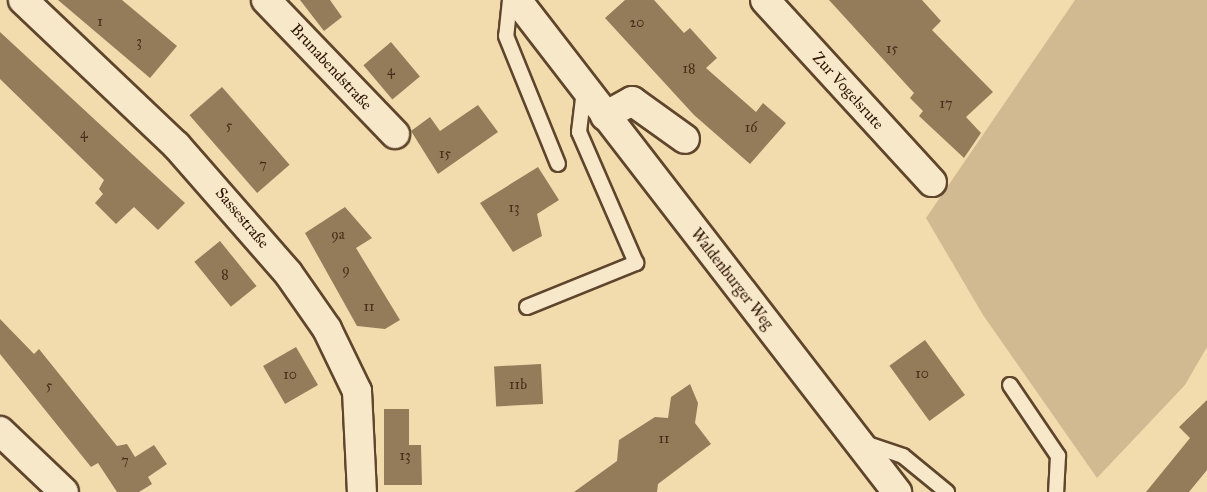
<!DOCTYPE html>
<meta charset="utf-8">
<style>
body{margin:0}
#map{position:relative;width:1207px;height:492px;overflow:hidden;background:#f2dcae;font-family:"IM FELL Great Primer",serif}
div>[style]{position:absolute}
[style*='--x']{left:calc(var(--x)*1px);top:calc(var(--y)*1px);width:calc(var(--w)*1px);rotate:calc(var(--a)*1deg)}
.green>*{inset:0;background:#d1ba91}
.building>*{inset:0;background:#947c5b;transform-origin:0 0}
.roads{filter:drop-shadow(2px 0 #5f452c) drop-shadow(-2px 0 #5f452c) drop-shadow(0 2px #5f452c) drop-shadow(0 -2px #5f452c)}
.lane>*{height:14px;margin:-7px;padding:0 7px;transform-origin:7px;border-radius:7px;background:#f7e8ca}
.street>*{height:28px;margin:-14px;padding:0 14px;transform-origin:14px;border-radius:14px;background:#f7e8ca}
span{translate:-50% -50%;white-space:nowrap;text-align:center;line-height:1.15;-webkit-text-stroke:6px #f7e8ca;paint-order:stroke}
.number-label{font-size:14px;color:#482d18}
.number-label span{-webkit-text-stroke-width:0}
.street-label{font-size:16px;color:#2e1301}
</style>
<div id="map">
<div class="green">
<div style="clip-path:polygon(1075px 0,1207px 0,1207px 347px,1185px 385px,1097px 478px,983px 315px,926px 218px)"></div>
</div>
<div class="building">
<div style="clip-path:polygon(58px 0,122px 0,177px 46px,150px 78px)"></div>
<div style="clip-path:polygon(300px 0,330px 0,342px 17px,324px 31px)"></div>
<div style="clip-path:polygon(625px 0,654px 0,684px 33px,690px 28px,717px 58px,706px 68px,756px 112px,763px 103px,786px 123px,750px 164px,694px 115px,605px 18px)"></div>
<div style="clip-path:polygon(829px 0,922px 0,941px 21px,932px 30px,993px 92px,966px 117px,981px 133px,964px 158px,919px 116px,923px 111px,910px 98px,914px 93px)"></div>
<div style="clip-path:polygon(0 32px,185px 203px,158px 230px,134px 207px,116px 224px,95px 203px,103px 194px,99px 189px,104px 180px,0 79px)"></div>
<div style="left:391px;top:42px;width:45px;height:36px;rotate:50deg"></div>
<div style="left:222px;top:87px;width:103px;height:43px;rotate:49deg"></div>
<div style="clip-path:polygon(478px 105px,498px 132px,438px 174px,411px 131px,430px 117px,440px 131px)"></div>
<div style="clip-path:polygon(538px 167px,559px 200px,537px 214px,542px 236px,513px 252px,480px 203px)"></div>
<div style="clip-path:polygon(345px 207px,372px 238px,356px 248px,400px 320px,385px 329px,357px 326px,305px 233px)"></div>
<div style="left:220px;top:241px;width:58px;height:33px;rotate:51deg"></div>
<div style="clip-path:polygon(0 319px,34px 354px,39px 349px,117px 446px,127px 444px,135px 457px,154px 445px,167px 464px,148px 477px,152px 484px,139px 492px,117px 492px,98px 463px,91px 467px,0 354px)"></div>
<div style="left:925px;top:340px;width:68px;height:44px;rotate:54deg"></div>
<div style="left:296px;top:347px;width:44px;height:38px;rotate:60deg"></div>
<div style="left:541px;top:364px;width:40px;height:47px;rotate:87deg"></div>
<div style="clip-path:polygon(690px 384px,698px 403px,695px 423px,711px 444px,658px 484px,657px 492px,574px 492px,617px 461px,619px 440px,655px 417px,668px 418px,671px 397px)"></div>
<div style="clip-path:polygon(1207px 400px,1207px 470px,1189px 492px,1146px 492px,1190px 438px,1179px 427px)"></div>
<div style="clip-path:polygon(384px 409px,409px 409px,409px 445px,421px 445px,422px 485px,384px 485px)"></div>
</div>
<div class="roads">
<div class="lane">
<div style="--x:510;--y:0;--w:36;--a:96"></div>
<div style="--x:506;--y:36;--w:138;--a:67.9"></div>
<div style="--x:527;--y:307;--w:118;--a:-22"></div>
<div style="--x:636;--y:263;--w:143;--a:-113.5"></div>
<div style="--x:579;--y:132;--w:42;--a:-83.2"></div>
<div style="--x:1010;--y:385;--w:86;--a:55.9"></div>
<div style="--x:1058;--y:456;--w:36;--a:93"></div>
<div style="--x:865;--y:443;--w:40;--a:18.9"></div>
<div style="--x:903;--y:456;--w:57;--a:39.3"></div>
</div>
<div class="street">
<div style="--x:23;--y:0;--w:211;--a:43.5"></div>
<div style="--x:176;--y:145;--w:170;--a:48.8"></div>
<div style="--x:288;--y:273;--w:68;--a:55.1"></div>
<div style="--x:327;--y:329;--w:69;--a:64.2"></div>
<div style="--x:357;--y:391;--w:101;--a:87.2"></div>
<div style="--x:266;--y:0;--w:186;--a:46.1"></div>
<div style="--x:517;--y:0;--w:622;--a:52.32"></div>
<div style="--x:765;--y:0;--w:247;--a:47.5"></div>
<div style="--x:605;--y:116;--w:31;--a:-29"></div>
<div style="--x:632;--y:101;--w:65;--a:35.6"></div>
<div style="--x:0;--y:431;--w:88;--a:43.6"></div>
</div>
</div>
<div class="number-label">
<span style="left:100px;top:22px">1</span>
<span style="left:637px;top:23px">20</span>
<span style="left:139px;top:42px">3</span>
<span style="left:892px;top:49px">15</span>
<span style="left:689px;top:69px">18</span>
<span style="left:391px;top:71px">4</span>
<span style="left:946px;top:104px">17</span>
<span style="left:229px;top:126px">5</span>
<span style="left:751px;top:128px">16</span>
<span style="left:84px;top:134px">4</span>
<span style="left:445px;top:154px">15</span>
<span style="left:263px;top:165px">7</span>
<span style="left:514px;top:208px">13</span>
<span style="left:338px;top:235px">9a</span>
<span style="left:346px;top:270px">9</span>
<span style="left:225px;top:275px">8</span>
<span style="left:369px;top:307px">11</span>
<span style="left:922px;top:374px">10</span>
<span style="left:290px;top:375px">10</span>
<span style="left:518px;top:385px">11b</span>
<span style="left:49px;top:386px">5</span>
<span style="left:664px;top:439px">11</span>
<span style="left:405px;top:456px">13</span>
<span style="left:125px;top:461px">7</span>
</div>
<div class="street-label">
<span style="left:331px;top:67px;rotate:47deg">Brunabendstraße</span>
<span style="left:848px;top:91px;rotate:48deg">Zur Vogelsrute</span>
<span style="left:242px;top:218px;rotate:50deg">Sassestraße</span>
<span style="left:732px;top:279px;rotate:52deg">Waldenburger Weg</span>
</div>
</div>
